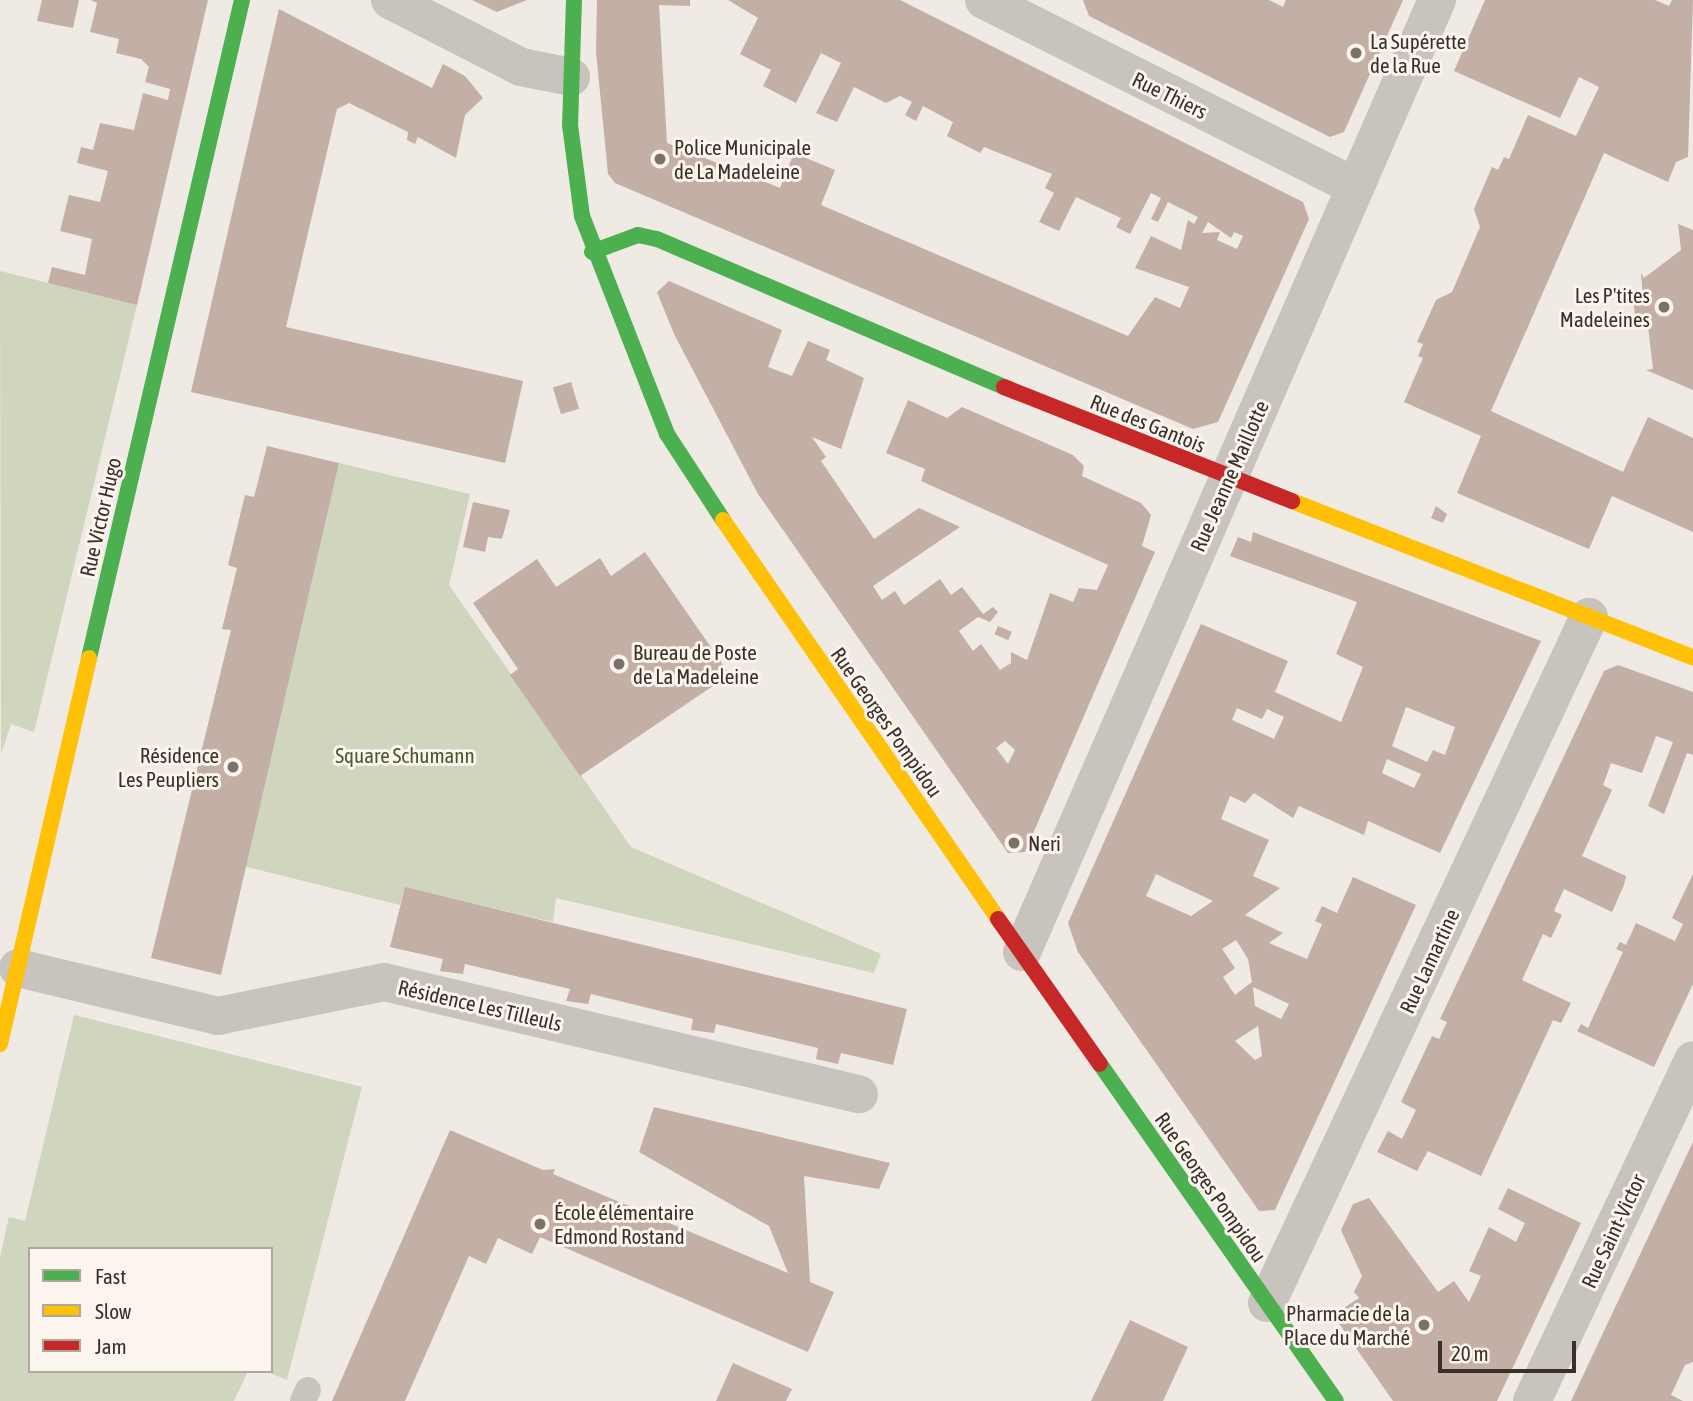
<!DOCTYPE html>
<meta charset="utf-8">
<style>
body{margin:0}
#map{position:relative;width:1693px;height:1401px;overflow:hidden;background:#f0eae4;font-family:"Asap Condensed",sans-serif}
div>[style]{position:absolute}
[style*='--x']{left:calc(var(--x)*1px);top:calc(var(--y)*1px);width:calc(var(--w)*1px);rotate:calc(var(--a)*1deg)}
.green>*{inset:0;background:#d0d5be}
.building>*{inset:0;background:#c3afa5;transform-origin:0 0}
.lane>*{height:26px;margin:-13px;padding:0 13px;transform-origin:13px;border-radius:13px;background:#c9c3bd}
.street>*{height:38px;margin:-19px;padding:0 19px;transform-origin:19px;border-radius:19px;background:#c9c3bd}
.fast>*{height:16px;margin:-8px;padding:0 8px;transform-origin:8px;border-radius:8px;background:#4caf50}
.slow>*{height:16px;margin:-8px;padding:0 8px;transform-origin:8px;border-radius:8px;background:#ffc107}
.jam>*{height:16px;margin:-8px;padding:0 8px;transform-origin:8px;border-radius:8px;background:#c62828}
.dots>*{width:19px;height:19px;translate:-50% -50%;box-sizing:border-box;border:4px solid #fbf5ed;border-radius:50%}
span{translate:-50% -50%;white-space:nowrap;text-align:center;line-height:1.15;-webkit-text-stroke:6px #fbf5ed;paint-order:stroke}
.poi-label{font-size:21px;color:#3a302a}
.left{translate:0 -50%;text-align:left}
.right{translate:-100% -50%;text-align:right}
.street-label{font-size:21px;color:#3a302a}
.park-label{font-size:21px;color:#47592d}
.legend{position:absolute;left:28px;top:1247px;width:245px;height:126px;box-sizing:border-box;background:#fbf5ed;border:2px solid #aea69f;margin:0;padding:9px 12px;list-style:none;font-size:21px;color:#3a302a}
.legend li{display:flex;align-items:center;gap:14px;height:35px}
.legend b{width:35px;border:2px solid #aea69f}
.scale{position:absolute;left:1438px;top:1341px;width:138px;height:32px;box-sizing:border-box;border:4px solid #3a302a;border-top:0;padding-left:9px;font-size:21px;line-height:24px;white-space:nowrap;color:#3a302a;-webkit-text-stroke:5px #fbf5ed;paint-order:stroke}
</style>
<div id="map">
<div class="green">
<div style="clip-path:polygon(0 271px,137px 305px,34px 732px,11px 724px,1px 754px)"></div>
<div style="clip-path:polygon(339px 463px,470px 494px,449px 585px,631px 847px,881px 954px,874px 973px,556px 898px,553px 922px,405px 888px,400px 905px,243px 866px)"></div>
<div style="clip-path:polygon(74px 1015px,362px 1087px,287px 1380px,265px 1371px,271px 1371px,271px 1249px,30px 1249px,30px 1371px,248px 1371px,234px 1401px,0 1401px,0 1257px,9px 1217px,25px 1221px)"></div>
</div>
<div class="building">
<div style="clip-path:polygon(42px 0,79px 0,73px 28px,37px 21px)"></div>
<div style="clip-path:polygon(91px 0,208px 0,137px 305px,48px 283px,52px 267px,85px 275px,92px 239px,60px 231px,69px 195px,100px 202px,108px 171px,77px 163px,81px 147px,93px 150px,100px 123px,134px 130px,143px 93px,168px 100px,170px 89px,145px 82px,149px 67px,141px 59px,116px 53px,119px 39px,90px 32px,97px 3px)"></div>
<div style="clip-path:polygon(472px 0,527px 0,497px 12px)"></div>
<div style="clip-path:polygon(evenodd,597px 0,690px 0,690px 6px,659px 5px,667px 143px,780px 188px,794px 153px,835px 170px,821px 205px,1128px 336px,1155px 297px,1180px 308px,1189px 287px,1135px 268px,1151px 236px,1181px 250px,1188px 220px,1194px 224px,1198px 217px,1168px 202px,1158px 222px,1151px 219px,1161px 198px,1151px 193px,1130px 234px,1116px 227px,1121px 218px,1076px 197px,1059px 231px,1039px 222px,1054px 193px,1045px 188px,1052px 174px,984px 147px,980px 153px,947px 136px,953px 122px,923px 106px,916px 121px,905px 115px,912px 102px,900px 96px,886px 103px,854px 87px,837px 122px,816px 113px,841px 63px,821px 53px,796px 103px,763px 86px,771px 70px,740px 54px,758px 18px,728px 0,900px 0,1303px 202px,1309px 219px,1218px 422px,1193px 429px,615px 183px,608px 174px,596px 52px,597px 0,1208px 222px,1231px 238px,1234px 232px,1243px 236px,1237px 249px,1217px 240px,1220px 232px,1202px 233px,1208px 222px)"></div>
<div style="clip-path:polygon(1083px 0,1269px 0,1283px 7px,1286px 0,1403px 0,1344px 132px,1330px 137px,1089px 16px)"></div>
<div style="clip-path:polygon(1485px 0,1655px 0,1669px 6px,1672px 0,1693px 0,1688px 157px,1676px 162px,1668px 182px,1604px 153px,1491px 411px,1623px 472px,1648px 417px,1693px 438px,1693px 532px,1612px 496px,1589px 549px,1457px 493px,1481px 436px,1404px 402px,1423px 358px,1418px 356px,1423px 344px,1417px 342px,1436px 300px,1452px 292px,1480px 227px,1474px 209px,1492px 167px,1498px 170px,1504px 157px,1509px 159px,1528px 115px,1576px 136px,1599px 87px,1579px 77px,1560px 118px,1454px 71px)"></div>
<div style="clip-path:polygon(279px 9px,432px 88px,443px 64px,465px 76px,483px 98px,465px 115px,456px 158px,418px 137px,415px 144px,407px 140px,408px 132px,349px 103px,337px 109px,286px 327px,523px 381px,505px 463px,191px 392px)"></div>
<div style="clip-path:polygon(1678px 224px,1693px 230px,1693px 390px,1646px 370px,1653px 369px,1647px 318px,1635px 316px,1633px 298px,1643px 297px,1641px 273px,1644px 278px,1681px 250px)"></div>
<div style="clip-path:polygon(evenodd,669px 281px,782px 330px,768px 367px,792px 376px,808px 341px,830px 350px,826px 360px,864px 378px,841px 449px,812px 437px,826px 457px,821px 461px,874px 539px,919px 508px,960px 527px,873px 586px,882px 600px,895px 591px,904px 605px,940px 579px,951px 595px,962px 587px,983px 614px,993px 607px,998px 612px,990px 622px,978px 617px,959px 631px,973px 651px,981px 644px,1000px 670px,1011px 663px,1011px 652px,1027px 660px,1050px 593px,1073px 602px,1079px 588px,1097px 590px,1108px 565px,921px 481px,925px 469px,886px 453px,908px 400px,947px 418px,962px 407px,1073px 455px,1084px 466px,1082px 476px,1141px 503px,1151px 515px,1142px 546px,1155px 552px,1025px 852px,1008px 853px,758px 494px,674px 334px,657px 292px,669px 281px,1005px 741px,1015px 750px,1008px 764px,996px 748px,1005px 741px)"></div>
<div style="left:571px;top:382px;width:28px;height:19px;rotate:73deg"></div>
<div style="clip-path:polygon(267px 446px,339px 463px,221px 975px,151px 958px,231px 630px,222px 629px,237px 568px,228px 565px,245px 495px,254px 497px)"></div>
<div style="clip-path:polygon(473px 502px,510px 510px,502px 539px,488px 537px,485px 552px,463px 547px)"></div>
<div style="clip-path:polygon(1436px 506px,1447px 514px,1443px 523px,1431px 518px)"></div>
<div style="clip-path:polygon(evenodd,1253px 532px,1541px 641px,1440px 853px,1368px 821px,1364px 835px,1299px 806px,1293px 818px,1254px 793px,1245px 803px,1230px 796px,1221px 819px,1269px 840px,1253px 876px,1280px 888px,1245px 915px,1283px 933px,1269px 943px,1307px 959px,1322px 924px,1315px 921px,1322px 906px,1337px 913px,1353px 877px,1416px 905px,1275px 1210px,1259px 1211px,1078px 952px,1068px 923px,1201px 624px,1288px 661px,1275px 692px,1341px 722px,1363px 667px,1336px 654px,1357px 602px,1230px 556px,1238px 537px,1251px 542px,1253px 532px,1406px 707px,1455px 727px,1445px 755px,1433px 750px,1427px 762px,1392px 746px,1406px 707px,1253px 532px,1237px 708px,1262px 719px,1267px 709px,1284px 717px,1274px 739px,1232px 720px,1237px 708px,1253px 532px,1387px 759px,1421px 774px,1414px 788px,1382px 773px,1387px 759px,1253px 532px,1156px 874px,1213px 901px,1191px 916px,1146px 896px,1156px 874px,1253px 532px,1236px 940px,1248px 959px,1252px 982px,1235px 995px,1223px 977px,1235px 968px,1222px 949px,1236px 940px,1253px 532px,1253px 987px,1289px 1004px,1281px 1019px,1255px 1006px,1253px 987px,1253px 532px,1258px 1026px,1262px 1056px,1255px 1060px,1235px 1041px,1258px 1026px)"></div>
<div style="clip-path:polygon(645px 552px,728px 672px,738px 669px,580px 776px,510px 675px,518px 669px,473px 603px,537px 559px,556px 587px,600px 558px,611px 576px)"></div>
<div style="left:998px;top:626px;width:15px;height:9px;rotate:23deg"></div>
<div style="clip-path:polygon(1618px 665px,1693px 692px,1693px 755px,1687px 753px,1664px 814px,1648px 806px,1673px 742px,1656px 736px,1642px 773px,1611px 763px,1603px 785px,1612px 790px,1582px 856px,1626px 876px,1624px 885px,1612px 912px,1564px 889px,1554px 911px,1562px 915px,1551px 938px,1543px 934px,1522px 980px,1571px 1003px,1561px 1023px,1553px 1020px,1481px 1176px,1428px 1151px,1417px 1171px,1377px 1152px,1388px 1131px,1402px 1139px,1416px 1110px,1401px 1102px,1432px 1036px,1439px 1039px,1447px 1022px,1440px 1019px,1604px 671px)"></div>
<div style="clip-path:polygon(1693px 874px,1693px 984px,1654px 1067px,1577px 1031px,1581px 1024px,1588px 1028px,1623px 952px,1616px 949px,1620px 942px,1626px 945px,1636px 923px,1675px 941px,1683px 924px,1672px 918px)"></div>
<div style="clip-path:polygon(405px 887px,907px 1009px,893px 1065px,841px 1053px,838px 1064px,816px 1059px,818px 1048px,716px 1024px,714px 1033px,691px 1030px,693px 1019px,591px 994px,588px 1004px,566px 1001px,570px 989px,465px 964px,463px 974px,440px 971px,443px 959px,390px 947px)"></div>
<div style="clip-path:polygon(654px 1107px,890px 1163px,879px 1189px,804px 1176px,810px 1282px,834px 1292px,808px 1352px,540px 1237px,532px 1254px,498px 1238px,486px 1264px,469px 1256px,405px 1401px,332px 1401px,450px 1130px,543px 1170px,555px 1169px,553px 1174px,788px 1273px,769px 1226px,639px 1152px)"></div>
<div style="clip-path:polygon(1693px 1142px,1693px 1362px,1685px 1365px,1671px 1395px,1683px 1401px,1571px 1401px)"></div>
<div style="clip-path:polygon(1508px 1188px,1581px 1223px,1497px 1401px,1393px 1401px,1333px 1315px,1359px 1298px,1354px 1292px,1362px 1276px,1341px 1230px,1353px 1204px,1369px 1198px,1438px 1292px,1454px 1281px,1469px 1302px,1481px 1276px,1469px 1271px,1489px 1227px,1516px 1242px,1525px 1223px,1498px 1209px)"></div>
<div style="clip-path:polygon(1130px 1320px,1188px 1347px,1163px 1401px,1091px 1401px)"></div>
<div style="clip-path:polygon(733px 1363px,792px 1389px,786px 1401px,716px 1401px)"></div>
</div>
<div class="lane">
<div style="--x:303;--y:1401;--w:12;--a:-66"></div>
</div>
<div class="street">
<div style="--x:390;--y:0;--w:147;--a:27.1"></div>
<div style="--x:521;--y:67;--w:51;--a:11.3"></div>
<div style="--x:984;--y:0;--w:416;--a:26.7"></div>
<div style="--x:1022;--y:952;--w:1039;--a:-66.45"></div>
<div style="--x:18;--y:968;--w:206;--a:13.5"></div>
<div style="--x:218;--y:1016;--w:169;--a:-11.6"></div>
<div style="--x:384;--y:982;--w:488;--a:13.3"></div>
<div style="--x:1267;--y:1303;--w:758;--a:-64.86"></div>
<div style="--x:1532;--y:1401;--w:377;--a:-64.7"></div>
</div>
<div class="fast">
<div style="--x:574;--y:0;--w:125;--a:91.8"></div>
<div style="--x:570;--y:125;--w:92;--a:82.5"></div>
<div style="--x:582;--y:216;--w:234;--a:68.7"></div>
<div style="--x:667;--y:434;--w:103;--a:56.9"></div>
<div style="--x:592;--y:252;--w:49;--a:-20.3"></div>
<div style="--x:638;--y:235;--w:19;--a:12"></div>
<div style="--x:657;--y:239;--w:377;--a:23.1"></div>
<div style="--x:89;--y:658;--w:676;--a:-76.91"></div>
<div style="--x:1100;--y:1064;--w:411;--a:55"></div>
</div>
<div class="slow">
<div style="--x:1292;--y:501;--w:430;--a:21.3"></div>
<div style="--x:723;--y:520;--w:485;--a:55.4"></div>
<div style="--x:0;--y:1044;--w:396;--a:-77"></div>
</div>
<div class="jam">
<div style="--x:1004;--y:387;--w:310;--a:21.6"></div>
<div style="--x:998;--y:919;--w:177;--a:54.9"></div>
</div>
<div class="dots">
<div style="left:1356px;top:53px;background:#7a716b"></div>
<div style="left:660px;top:159px;background:#7a716b"></div>
<div style="left:1664px;top:307px;background:#7a716b"></div>
<div style="left:619px;top:664px;background:#7a716b"></div>
<div style="left:233px;top:767px;background:#7a716b"></div>
<div style="left:1014px;top:843px;background:#7a716b"></div>
<div style="left:540px;top:1224px;background:#7a716b"></div>
<div style="left:1424px;top:1325px;background:#7a716b"></div>
</div>
<div class="poi-label">
<span class="left" style="left:1370px;top:53px">La Supérette<br>de la Rue</span>
<span class="left" style="left:674px;top:159px">Police Municipale<br>de La Madeleine</span>
<span class="right" style="left:1650px;top:307px">Les P'tites<br>Madeleines</span>
<span class="left" style="left:633px;top:664px">Bureau de Poste<br>de La Madeleine</span>
<span class="right" style="left:219px;top:767px">Résidence<br>Les Peupliers</span>
<span class="left" style="left:1028px;top:843px">Neri</span>
<span class="left" style="left:554px;top:1224px">École élémentaire<br>Edmond Rostand</span>
<span class="right" style="left:1410px;top:1325px">Pharmacie de la<br>Place du Marché</span>
</div>
<div class="street-label">
<span style="left:1170px;top:95px;rotate:26deg">Rue Thiers</span>
<span style="left:1148px;top:423px;rotate:22deg">Rue des Gantois</span>
<span style="left:1229px;top:476px;rotate:-66deg">Rue Jeanne Maillotte</span>
<span style="left:100px;top:517px;rotate:-77deg">Rue Victor Hugo</span>
<span style="left:887px;top:722px;rotate:55deg">Rue Georges Pompidou</span>
<span style="left:1429px;top:961px;rotate:-65deg">Rue Lamartine</span>
<span style="left:480px;top:1005px;rotate:13deg">Résidence Les Tilleuls</span>
<span style="left:1211px;top:1187px;rotate:55deg">Rue Georges Pompidou</span>
<span style="left:1613px;top:1231px;rotate:-65deg">Rue Saint-Victor</span>
</div>
<div class="park-label">
<span style="left:405px;top:755px">Square Schumann</span>
</div>
<ul class="legend">
<li><b style="height:9px;background:#4caf50"></b>Fast</li>
<li><b style="height:9px;background:#ffc107"></b>Slow</li>
<li><b style="height:9px;background:#c62828"></b>Jam</li>
</ul>
<div class="scale">20 m</div>
</div>
